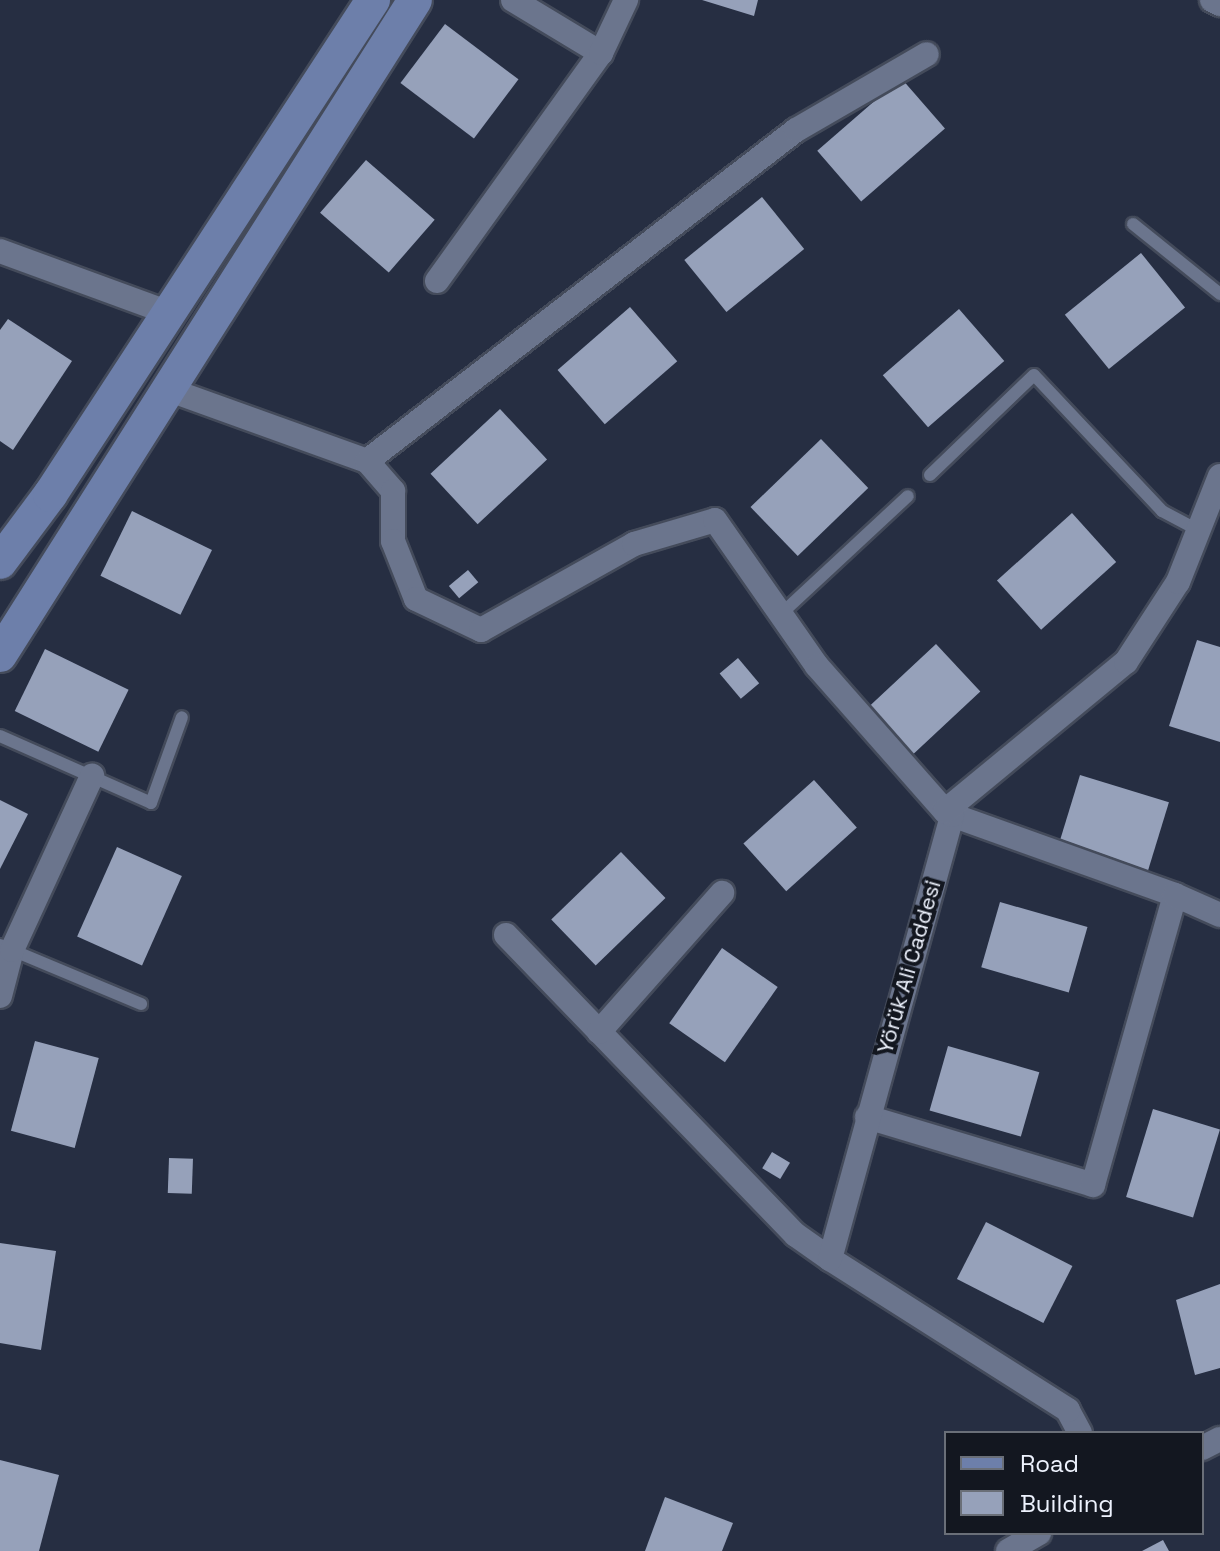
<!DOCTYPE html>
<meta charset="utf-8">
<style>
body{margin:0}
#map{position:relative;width:1220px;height:1551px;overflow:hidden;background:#262e42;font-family:"Space Grotesk",sans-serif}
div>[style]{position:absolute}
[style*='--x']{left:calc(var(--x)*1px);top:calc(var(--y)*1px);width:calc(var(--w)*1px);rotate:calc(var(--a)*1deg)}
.building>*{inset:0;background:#96a1ba;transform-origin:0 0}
.roads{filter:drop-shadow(2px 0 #444b5b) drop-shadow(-2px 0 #444b5b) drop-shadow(0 2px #444b5b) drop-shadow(0 -2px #444b5b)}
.lane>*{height:12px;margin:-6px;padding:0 6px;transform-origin:6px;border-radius:6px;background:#6b758d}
.street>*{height:24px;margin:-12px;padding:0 12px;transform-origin:12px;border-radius:12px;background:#6b758d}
.secondary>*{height:34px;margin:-17px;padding:0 17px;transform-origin:17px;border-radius:17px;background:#6d7faa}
span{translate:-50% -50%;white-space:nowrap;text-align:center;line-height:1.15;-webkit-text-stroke:8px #131720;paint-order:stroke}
.street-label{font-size:22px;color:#edf2fd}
.legend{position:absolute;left:944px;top:1431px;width:260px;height:104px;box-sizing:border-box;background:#131720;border:2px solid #6a6f78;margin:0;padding:10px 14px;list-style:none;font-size:24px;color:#edf2fd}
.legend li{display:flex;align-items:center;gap:16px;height:40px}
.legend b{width:40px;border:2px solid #6a6f78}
</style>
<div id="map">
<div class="building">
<div style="clip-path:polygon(702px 0,758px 0,754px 16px)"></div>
<div style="left:445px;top:24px;width:92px;height:74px;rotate:37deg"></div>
<div style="left:901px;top:78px;width:67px;height:111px;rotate:49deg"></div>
<div style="left:366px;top:160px;width:91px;height:70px;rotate:41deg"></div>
<div style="left:762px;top:197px;width:67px;height:100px;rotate:51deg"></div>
<div style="left:1141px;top:253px;width:70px;height:98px;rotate:51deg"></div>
<div style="left:630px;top:307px;width:72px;height:96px;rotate:49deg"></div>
<div style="left:959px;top:309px;width:69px;height:101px;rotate:49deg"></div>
<div style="clip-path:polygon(8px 319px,72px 361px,13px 450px,0 441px,0 330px)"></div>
<div style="left:500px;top:409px;width:69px;height:95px;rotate:47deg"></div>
<div style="left:821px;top:439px;width:68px;height:98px;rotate:46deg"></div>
<div style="left:132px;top:511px;width:89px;height:72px;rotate:26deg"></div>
<div style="left:1072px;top:513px;width:66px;height:101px;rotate:48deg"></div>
<div style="left:468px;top:570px;width:16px;height:25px;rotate:50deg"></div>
<div style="clip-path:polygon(1197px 640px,1220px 647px,1220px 742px,1169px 726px)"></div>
<div style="left:936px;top:644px;width:65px;height:97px;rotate:47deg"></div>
<div style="left:45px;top:649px;width:93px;height:69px;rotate:26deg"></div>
<div style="left:738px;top:658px;width:33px;height:24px;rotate:50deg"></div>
<div style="left:1080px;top:775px;width:93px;height:72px;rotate:17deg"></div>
<div style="left:814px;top:780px;width:64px;height:95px;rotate:48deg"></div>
<div style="clip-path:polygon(0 800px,28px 814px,0 869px)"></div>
<div style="left:117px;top:847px;width:71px;height:98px;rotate:24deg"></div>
<div style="left:621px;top:852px;width:64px;height:97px;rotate:46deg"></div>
<div style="left:1000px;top:902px;width:91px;height:68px;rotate:16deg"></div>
<div style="left:722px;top:948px;width:68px;height:92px;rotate:35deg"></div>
<div style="left:35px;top:1041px;width:66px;height:93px;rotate:15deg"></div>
<div style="left:948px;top:1046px;width:95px;height:67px;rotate:16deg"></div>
<div style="left:1153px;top:1109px;width:70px;height:92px;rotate:17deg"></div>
<div style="left:772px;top:1152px;width:21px;height:19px;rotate:31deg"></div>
<div style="left:169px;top:1158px;width:24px;height:35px;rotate:2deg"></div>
<div style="left:986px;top:1222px;width:97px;height:64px;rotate:27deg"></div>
<div style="clip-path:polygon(0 1243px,56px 1251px,41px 1350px,0 1343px)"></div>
<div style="clip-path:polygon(1220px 1284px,1220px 1368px,1195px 1375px,1176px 1300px)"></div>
<div style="clip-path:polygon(0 1460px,59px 1475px,39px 1551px,0 1551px)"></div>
<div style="clip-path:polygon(665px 1497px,733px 1523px,722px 1551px,645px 1551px)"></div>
<div style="clip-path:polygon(1163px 1540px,1169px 1551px,1142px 1551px)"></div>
</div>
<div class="roads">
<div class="lane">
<div style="--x:1133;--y:224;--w:112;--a:38.8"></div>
<div style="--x:930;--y:475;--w:144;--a:-43.9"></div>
<div style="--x:1034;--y:375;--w:187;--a:46.7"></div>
<div style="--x:1162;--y:511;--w:40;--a:28"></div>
<div style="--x:781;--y:614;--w:173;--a:-42.9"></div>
<div style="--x:0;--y:736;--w:165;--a:23.9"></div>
<div style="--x:151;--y:803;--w:91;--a:-70.2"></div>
<div style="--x:0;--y:945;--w:153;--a:22.7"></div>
</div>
<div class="street">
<div style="--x:513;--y:0;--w:103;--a:31.1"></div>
<div style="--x:1212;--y:0;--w:9;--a:27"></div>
<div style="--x:0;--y:251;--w:180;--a:20.1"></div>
<div style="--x:437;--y:281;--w:281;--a:-54.3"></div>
<div style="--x:601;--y:53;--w:59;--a:-64.7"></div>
<div style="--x:167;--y:389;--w:213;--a:19.8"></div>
<div style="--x:367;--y:461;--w:40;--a:49"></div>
<div style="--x:393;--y:491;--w:50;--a:90"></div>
<div style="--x:393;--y:541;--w:62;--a:68.4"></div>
<div style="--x:416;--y:599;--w:72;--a:25.5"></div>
<div style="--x:481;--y:630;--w:176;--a:-29.3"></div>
<div style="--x:634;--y:544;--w:84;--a:-16.5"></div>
<div style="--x:715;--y:520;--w:178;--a:55.1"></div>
<div style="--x:817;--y:666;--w:193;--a:48.6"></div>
<div style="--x:367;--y:461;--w:542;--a:-37.65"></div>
<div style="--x:796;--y:130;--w:151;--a:-30.1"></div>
<div style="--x:952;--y:815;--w:237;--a:19.7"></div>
<div style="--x:506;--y:935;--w:417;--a:46"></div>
<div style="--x:796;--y:1235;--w:42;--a:35.2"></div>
<div style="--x:0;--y:996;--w:48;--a:-75.4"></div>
<div style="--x:12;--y:950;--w:192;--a:-65.3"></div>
<div style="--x:599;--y:1032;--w:186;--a:-48.5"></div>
<div style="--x:867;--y:1117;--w:236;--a:16.7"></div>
<div style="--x:1093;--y:1185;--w:301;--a:-74.2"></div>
<div style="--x:1175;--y:895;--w:49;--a:24"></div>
<div style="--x:1080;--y:1433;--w:26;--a:-118"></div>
<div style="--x:1068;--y:1410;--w:282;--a:-147.6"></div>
<div style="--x:830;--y:1259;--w:460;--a:-74.6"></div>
<div style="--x:952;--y:815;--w:8;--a:-150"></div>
<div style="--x:945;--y:811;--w:234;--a:-39.5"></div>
<div style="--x:1126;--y:662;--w:95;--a:-57"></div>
<div style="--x:1178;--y:582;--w:114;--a:-68.4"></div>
<div style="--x:1202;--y:1448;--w:20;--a:-27"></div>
<div style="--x:1008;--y:1551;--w:36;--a:-30"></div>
</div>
<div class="secondary">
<div style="--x:0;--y:562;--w:84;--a:-53.3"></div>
<div style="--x:50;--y:495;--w:591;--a:-56.87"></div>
<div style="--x:0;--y:655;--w:775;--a:-57.64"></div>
</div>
</div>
<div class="street-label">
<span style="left:909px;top:967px;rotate:-74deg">Yörük Ali Caddesi</span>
</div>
<ul class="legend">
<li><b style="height:10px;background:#6d7faa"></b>Road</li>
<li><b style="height:22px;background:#96a1ba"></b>Building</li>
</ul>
</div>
